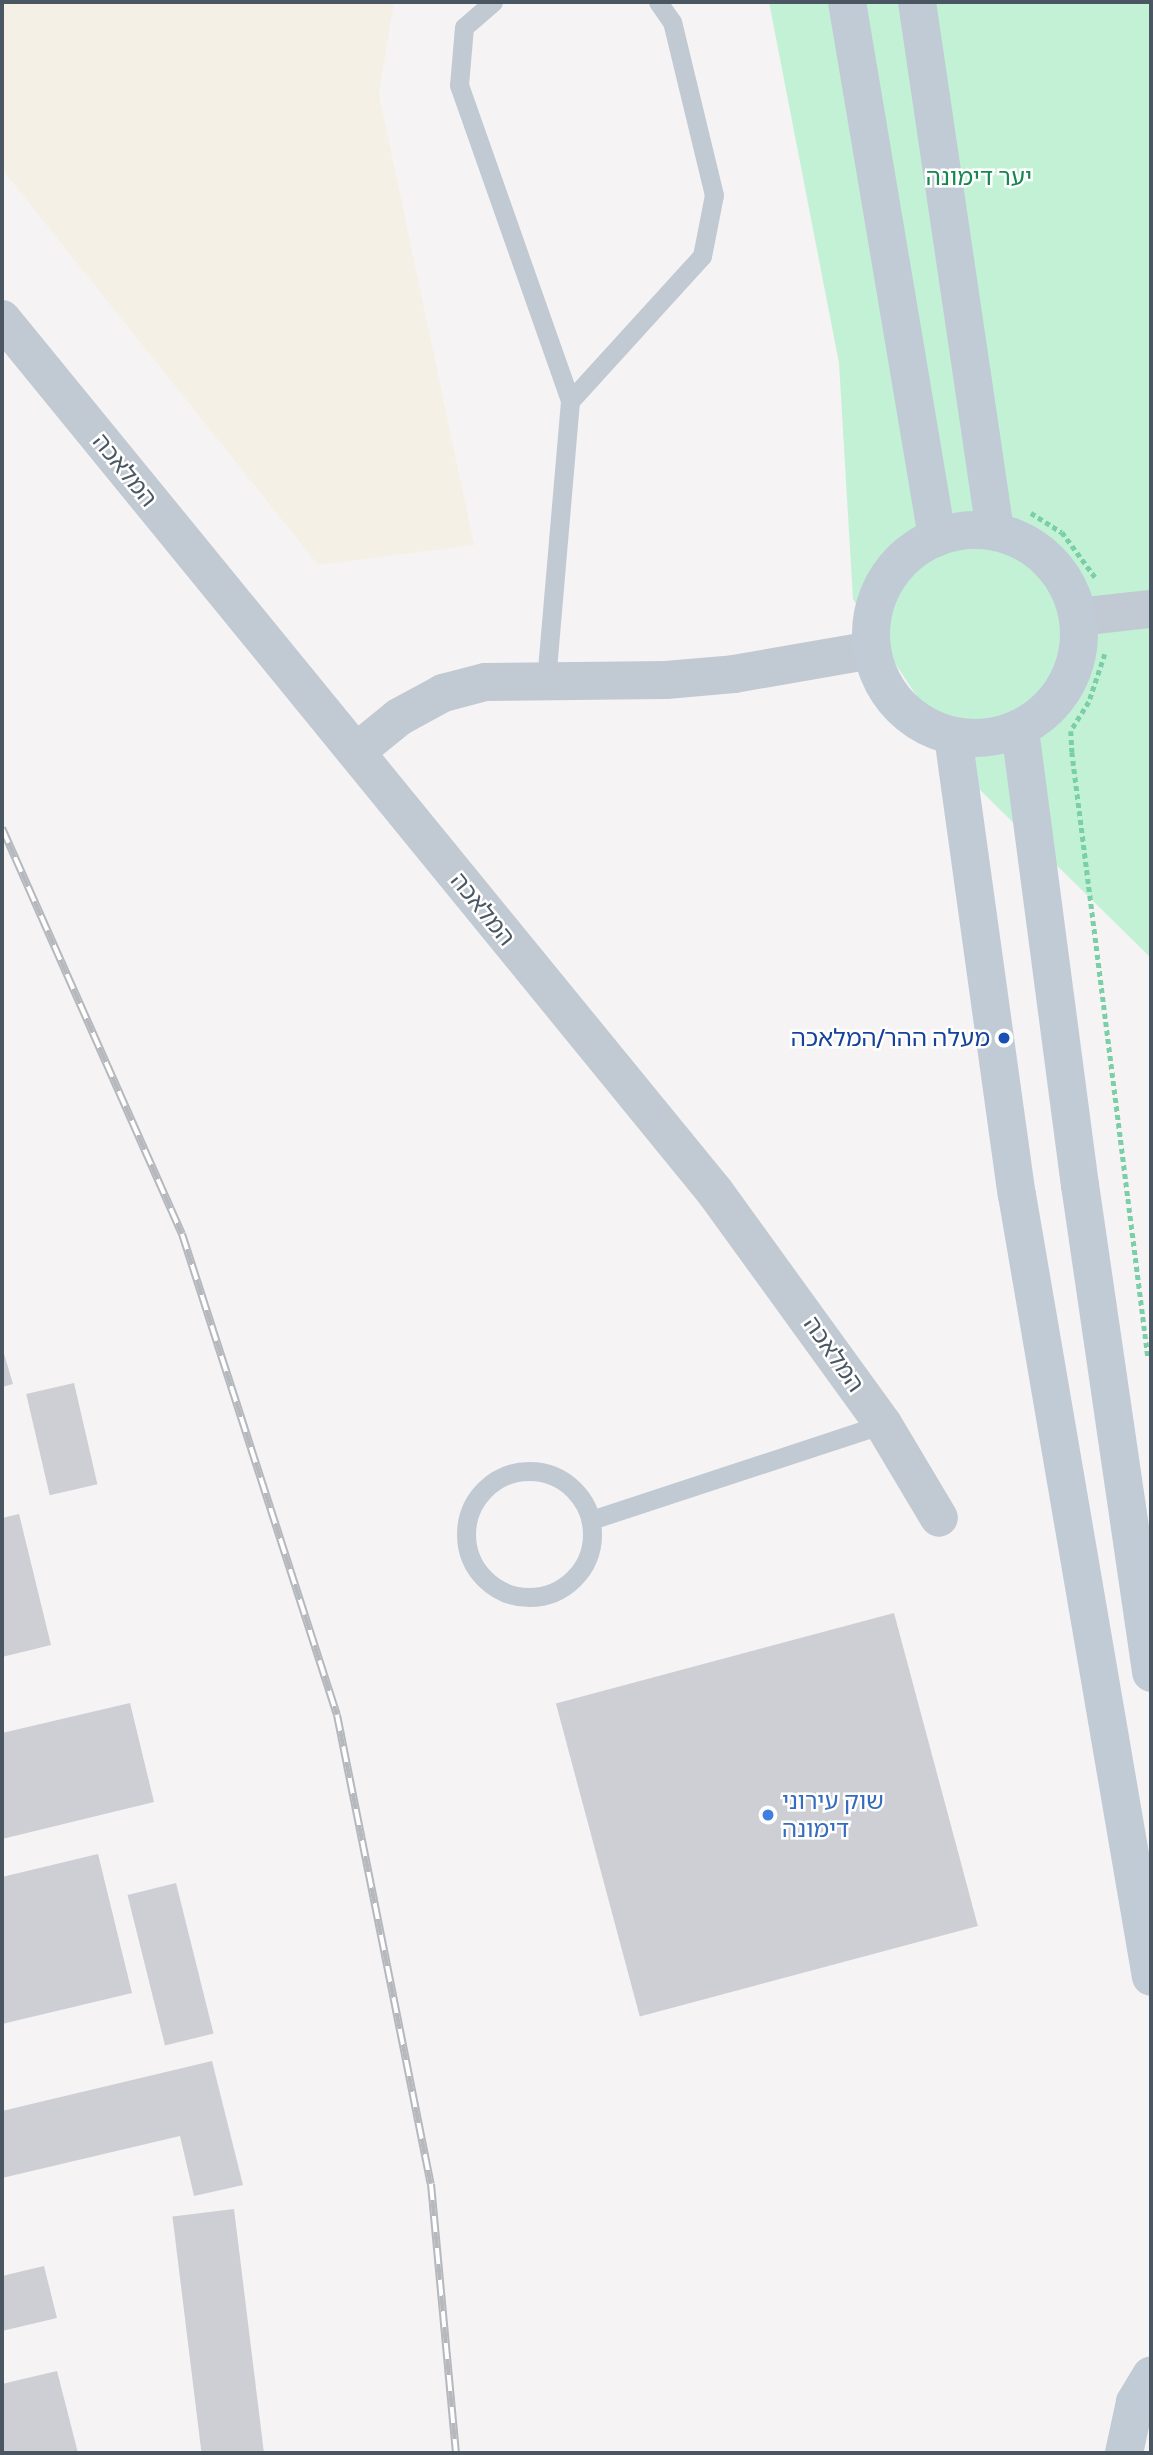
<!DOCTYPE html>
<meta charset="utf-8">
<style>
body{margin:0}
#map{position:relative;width:1153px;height:2455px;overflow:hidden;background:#f5f3f3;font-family:Cabin,"Noto Sans Hebrew",sans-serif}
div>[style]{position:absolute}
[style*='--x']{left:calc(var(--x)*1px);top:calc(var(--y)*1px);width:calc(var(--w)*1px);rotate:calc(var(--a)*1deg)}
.green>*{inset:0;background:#c3f1d5}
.sand>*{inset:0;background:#f5f0e5}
.building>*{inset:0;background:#cdcfd5;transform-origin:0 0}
.path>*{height:4.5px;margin-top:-2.25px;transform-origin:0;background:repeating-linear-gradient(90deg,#7ad0a6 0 5px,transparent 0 8.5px)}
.service>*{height:19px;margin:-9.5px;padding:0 9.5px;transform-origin:9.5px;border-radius:9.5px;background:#c1cad2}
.service>.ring{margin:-9.5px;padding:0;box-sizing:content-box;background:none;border:19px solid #c1cad2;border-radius:50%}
.minor>*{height:38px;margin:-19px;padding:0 19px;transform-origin:19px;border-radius:19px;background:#c1cad2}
.secondary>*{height:38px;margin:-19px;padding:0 19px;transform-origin:19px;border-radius:19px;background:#c1cbd6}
.secondary>.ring{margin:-19px;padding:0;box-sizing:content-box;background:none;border:38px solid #c1cbd6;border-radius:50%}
.rail>*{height:8px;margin-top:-4px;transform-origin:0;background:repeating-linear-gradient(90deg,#fff 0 16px,#b5b8bd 0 32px);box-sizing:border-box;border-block:2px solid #b5b8bd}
.dots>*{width:19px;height:19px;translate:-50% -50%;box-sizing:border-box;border:4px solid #fff;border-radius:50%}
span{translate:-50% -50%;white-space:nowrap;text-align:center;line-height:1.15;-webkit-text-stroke:5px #fff;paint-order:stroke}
.park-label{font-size:24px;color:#17864f}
.street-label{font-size:24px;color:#4a5661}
.transit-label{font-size:24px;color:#164399}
.right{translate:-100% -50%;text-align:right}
.shop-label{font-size:24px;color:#366cbe}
.left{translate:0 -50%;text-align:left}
.frame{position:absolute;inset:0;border:4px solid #4a5661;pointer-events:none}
</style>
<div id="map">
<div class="green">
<div style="clip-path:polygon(769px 2px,1151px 2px,1151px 958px,975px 785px,853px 599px,839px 363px)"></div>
</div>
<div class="sand">
<div style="clip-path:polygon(2px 2px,394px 2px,379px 94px,474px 545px,318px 565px,2px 169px)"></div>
</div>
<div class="building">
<div style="clip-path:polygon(2px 1347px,13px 1384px,2px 1387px)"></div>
<div style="left:74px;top:1383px;width:104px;height:49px;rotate:77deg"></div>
<div style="clip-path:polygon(19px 1514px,51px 1645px,2px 1657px,2px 1518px)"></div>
<div style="left:894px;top:1613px;width:324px;height:350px;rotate:75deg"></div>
<div style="clip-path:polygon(130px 1703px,154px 1802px,2px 1839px,2px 1733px)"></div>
<div style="clip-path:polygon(98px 1854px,132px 1993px,2px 2024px,2px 1877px)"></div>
<div style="left:176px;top:1883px;width:155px;height:50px;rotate:76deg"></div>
<div style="clip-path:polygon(212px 2061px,243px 2185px,194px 2196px,180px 2136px,2px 2178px,2px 2111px)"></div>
<div style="left:234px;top:2209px;width:246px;height:62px;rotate:83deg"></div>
<div style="clip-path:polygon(44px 2266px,57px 2318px,2px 2331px,2px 2276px)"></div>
<div style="clip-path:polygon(57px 2371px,78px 2453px,2px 2453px,2px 2384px)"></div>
</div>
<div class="path">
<div style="--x:1031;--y:513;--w:36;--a:32"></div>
<div style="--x:1062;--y:532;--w:56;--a:53.7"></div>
<div style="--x:1105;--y:654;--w:51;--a:108.4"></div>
<div style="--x:1089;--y:702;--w:34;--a:122"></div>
<div style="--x:1071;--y:731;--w:21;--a:87"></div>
<div style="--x:1072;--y:752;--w:610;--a:82.84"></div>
</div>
<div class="service">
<div style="--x:493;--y:2;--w:38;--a:139"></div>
<div style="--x:464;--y:27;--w:58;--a:94.9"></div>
<div style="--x:459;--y:85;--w:335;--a:70.6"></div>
<div style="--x:570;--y:401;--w:282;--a:94.9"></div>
<div style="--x:570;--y:401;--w:196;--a:-47.7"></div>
<div style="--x:702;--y:256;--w:62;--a:-78.9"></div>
<div style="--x:714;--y:195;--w:178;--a:-103.6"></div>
<div style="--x:672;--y:22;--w:24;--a:-125"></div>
<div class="ring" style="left:466px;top:1471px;width:107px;height:107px"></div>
<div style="--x:591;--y:1520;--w:307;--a:-18.2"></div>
</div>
<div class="minor">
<div style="--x:2;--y:319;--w:1127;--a:50.76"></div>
<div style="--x:715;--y:1192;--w:286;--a:54.1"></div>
<div style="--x:883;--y:1424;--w:109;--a:59.2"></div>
<div style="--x:1078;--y:617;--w:73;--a:-6.3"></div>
<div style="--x:356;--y:752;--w:55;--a:-39.1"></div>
<div style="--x:399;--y:717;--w:50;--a:-28.6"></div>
<div style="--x:443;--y:693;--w:43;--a:-14.7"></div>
<div style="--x:485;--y:682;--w:181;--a:-0.6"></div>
<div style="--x:666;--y:680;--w:68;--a:-5"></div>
<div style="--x:734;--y:674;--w:140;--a:-9.9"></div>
</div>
<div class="secondary">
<div style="--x:847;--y:2;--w:543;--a:80.45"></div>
<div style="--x:917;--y:2;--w:535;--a:81.61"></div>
<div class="ring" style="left:871px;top:530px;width:170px;height:170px"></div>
<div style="--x:1020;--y:730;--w:459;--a:82.5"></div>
<div style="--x:1080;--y:1185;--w:493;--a:81.7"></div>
<div style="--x:953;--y:736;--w:463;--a:82.1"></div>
<div style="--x:1017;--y:1195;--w:793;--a:80.28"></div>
<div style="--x:1124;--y:2453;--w:52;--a:-77.8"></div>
<div style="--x:1135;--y:2402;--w:31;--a:-59"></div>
</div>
<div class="rail">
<div style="--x:2;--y:828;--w:444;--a:66.1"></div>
<div style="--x:182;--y:1234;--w:505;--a:72.14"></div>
<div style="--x:337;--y:1715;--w:478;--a:78.7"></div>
<div style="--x:431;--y:2184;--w:270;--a:84.7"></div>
</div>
<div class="dots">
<div style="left:1004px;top:1038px;background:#1a4fb4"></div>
<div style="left:768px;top:1815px;background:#3f7fe0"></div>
</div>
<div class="park-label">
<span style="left:979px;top:177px">יער דימונה</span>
</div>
<div class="street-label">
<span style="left:125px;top:470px;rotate:51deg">המלאכה</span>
<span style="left:483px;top:909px;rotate:51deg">המלאכה</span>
<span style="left:834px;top:1354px;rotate:55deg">המלאכה</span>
</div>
<div class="transit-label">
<span class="right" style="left:990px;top:1038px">מעלה ההר/המלאכה</span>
</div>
<div class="shop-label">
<span class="left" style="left:782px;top:1815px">שוק עירוני<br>דימונה</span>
</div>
<div class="frame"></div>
</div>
